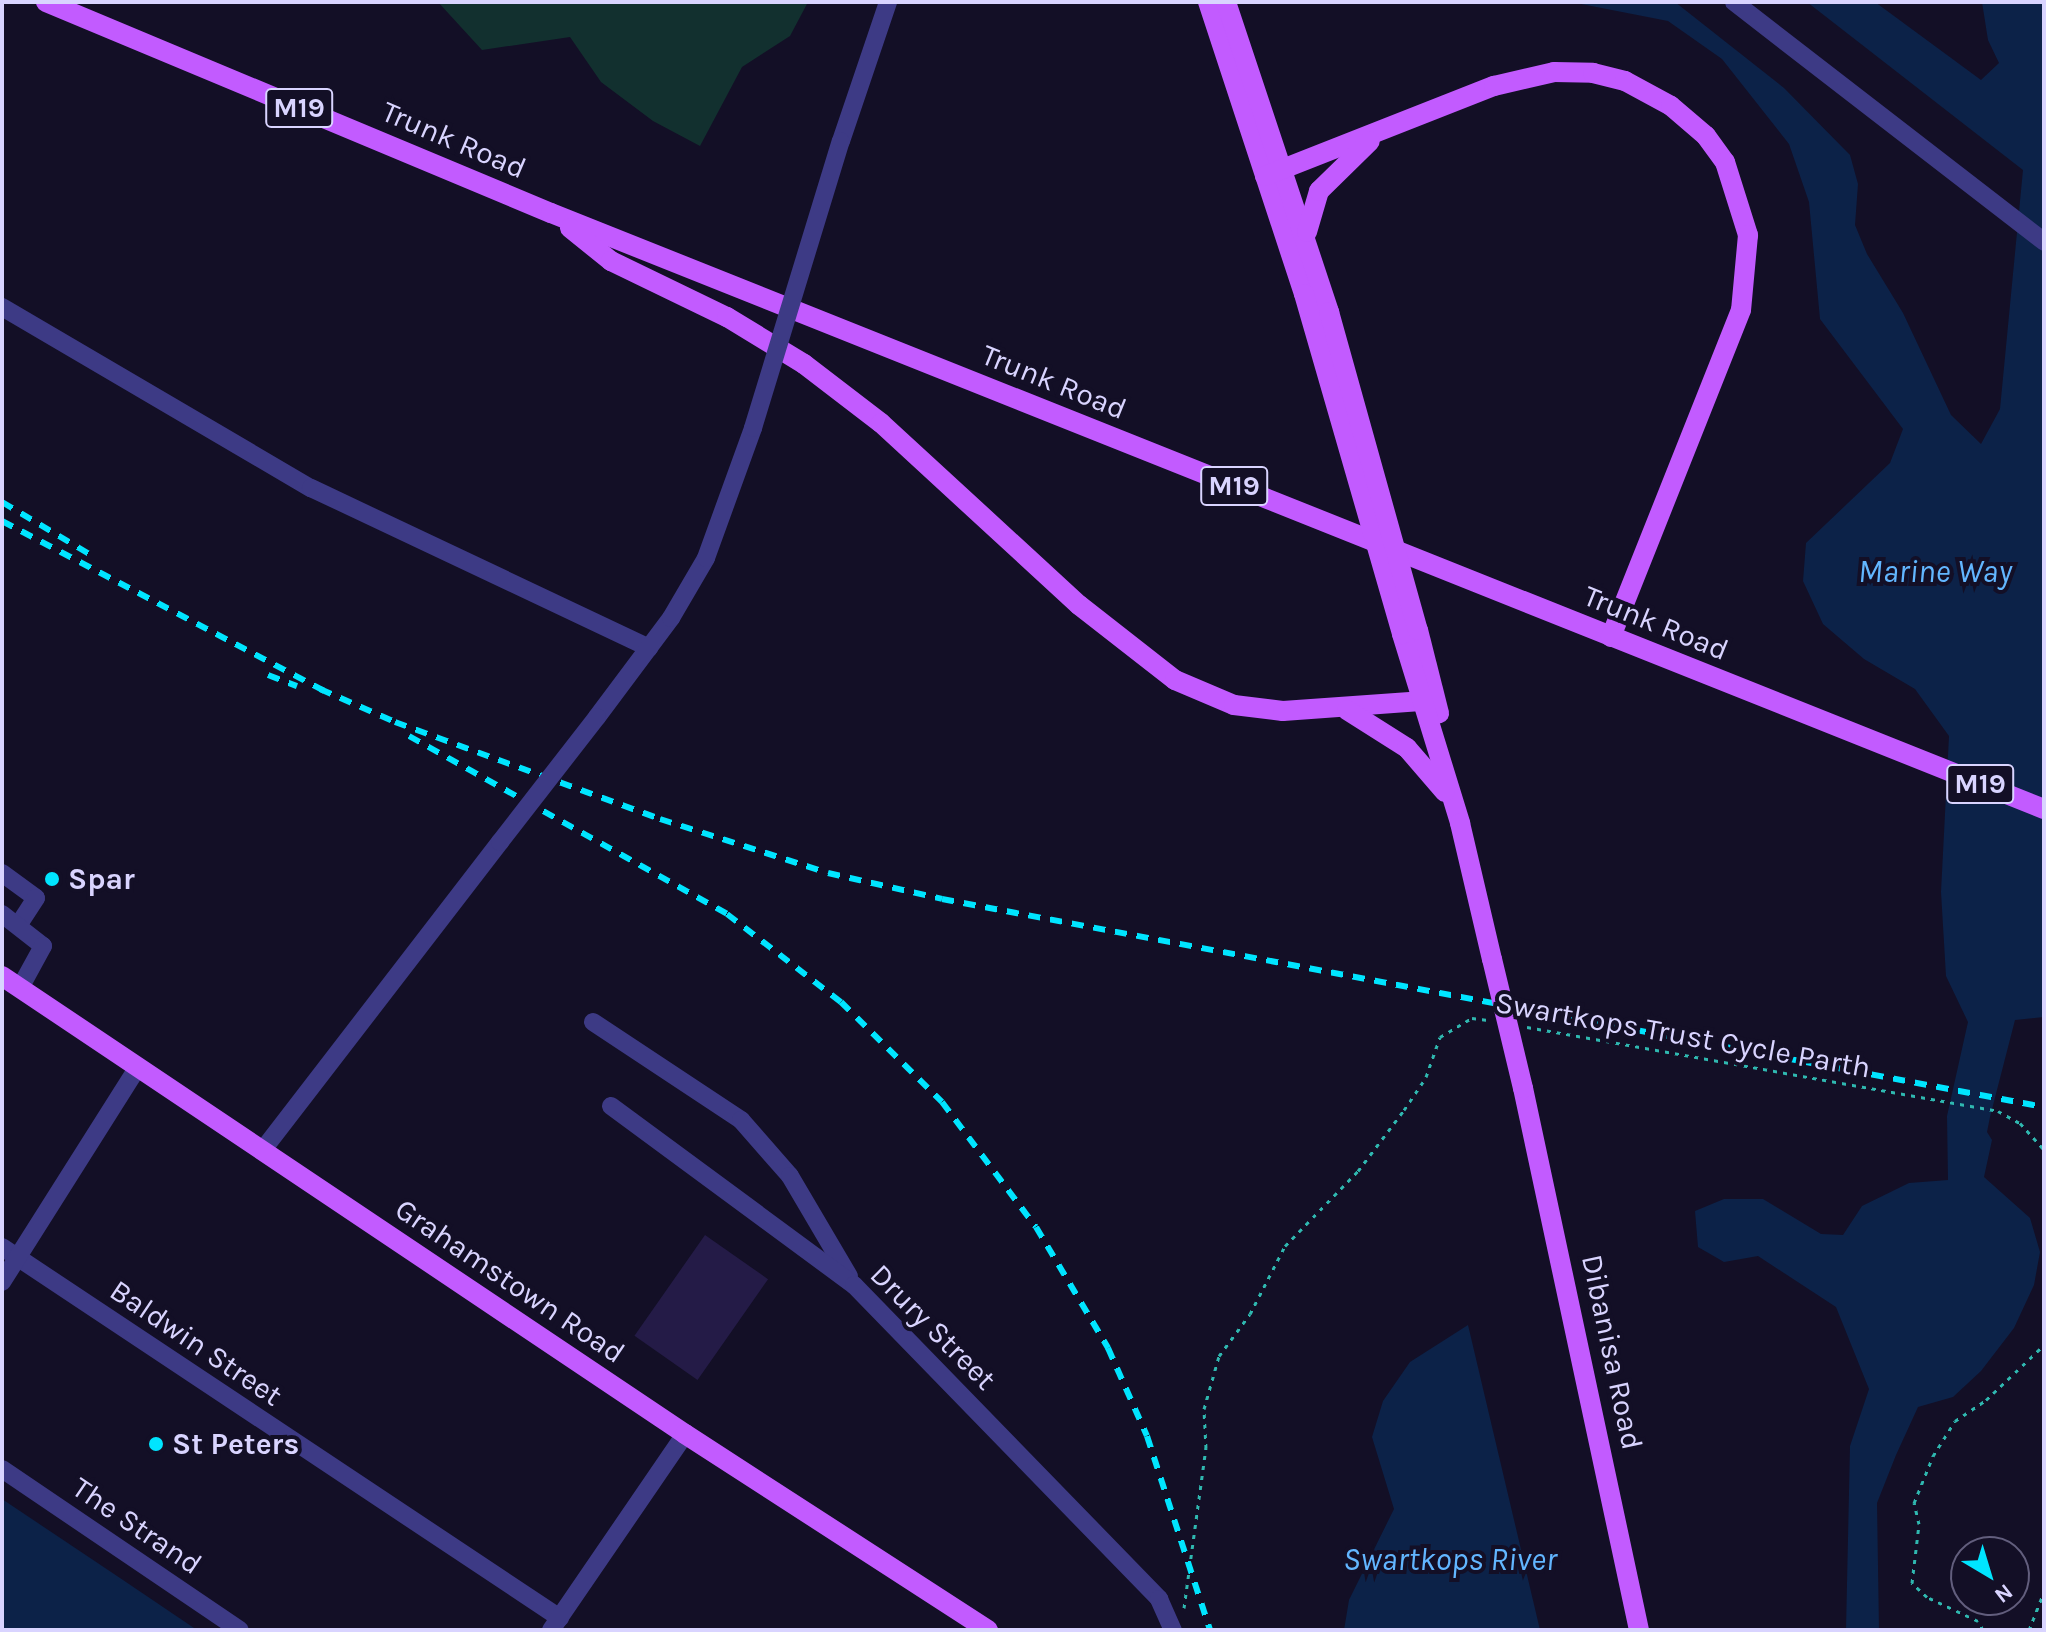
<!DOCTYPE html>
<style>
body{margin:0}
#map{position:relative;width:2046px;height:1632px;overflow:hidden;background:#130f26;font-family:Karla,sans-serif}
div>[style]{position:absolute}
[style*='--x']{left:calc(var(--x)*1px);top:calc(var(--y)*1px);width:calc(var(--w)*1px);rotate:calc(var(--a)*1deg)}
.green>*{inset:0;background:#12302f}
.water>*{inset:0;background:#0c2248}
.building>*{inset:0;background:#241b47;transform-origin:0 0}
.path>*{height:3px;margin-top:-1.5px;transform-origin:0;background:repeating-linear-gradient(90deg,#2fb8b0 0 4px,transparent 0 10px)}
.minor>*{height:18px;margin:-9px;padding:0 9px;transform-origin:9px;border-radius:9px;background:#3d3a85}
.major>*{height:20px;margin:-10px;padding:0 10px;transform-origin:10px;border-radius:10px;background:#c25bff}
.rail>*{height:6px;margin-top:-3px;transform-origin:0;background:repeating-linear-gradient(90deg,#00e5ff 0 12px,transparent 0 22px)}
.minor-bridge>*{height:18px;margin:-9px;padding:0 9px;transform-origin:9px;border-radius:9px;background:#3d3a85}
.major-bridge>*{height:20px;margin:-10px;padding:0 10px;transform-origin:10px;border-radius:10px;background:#c25bff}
.dots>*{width:22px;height:22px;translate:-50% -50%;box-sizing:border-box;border:4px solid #130f26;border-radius:50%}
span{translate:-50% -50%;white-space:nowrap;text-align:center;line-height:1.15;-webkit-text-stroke:8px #130f26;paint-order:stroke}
.shield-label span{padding:2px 6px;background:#130f26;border:2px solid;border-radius:6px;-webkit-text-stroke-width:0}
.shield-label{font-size:28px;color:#d9d4ff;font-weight:700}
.street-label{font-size:30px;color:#d9d4ff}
.poi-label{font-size:30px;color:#d9d4ff;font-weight:700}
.left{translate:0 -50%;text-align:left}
.water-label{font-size:32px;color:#62b6ff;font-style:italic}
.frame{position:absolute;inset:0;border:4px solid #d9d4ff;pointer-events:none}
.north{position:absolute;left:1950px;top:1536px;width:80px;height:80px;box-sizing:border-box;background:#130f26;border:2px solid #625e7d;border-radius:50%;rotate:142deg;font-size:22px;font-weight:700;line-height:32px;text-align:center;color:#d9d4ff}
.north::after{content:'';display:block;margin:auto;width:28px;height:36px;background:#00e5ff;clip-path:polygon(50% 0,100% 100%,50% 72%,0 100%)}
</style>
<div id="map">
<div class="green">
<div style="clip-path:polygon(438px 2px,808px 2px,790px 36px,742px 67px,700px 146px,653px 121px,601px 82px,570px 37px,482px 50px)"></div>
</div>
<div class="water">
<div style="clip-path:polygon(1571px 2px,1675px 2px,1784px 88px,1850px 155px,1858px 184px,1855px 225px,1867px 254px,1903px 313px,1951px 415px,1981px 444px,2000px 409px,2023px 170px,1807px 2px,1875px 2px,1981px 80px,1999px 63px,1988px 40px,1982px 2px,2044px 2px,2044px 1017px,2015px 1020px,1990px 1117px,1987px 1132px,1992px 1140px,1984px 1177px,2030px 1218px,2040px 1252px,2034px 1285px,2014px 1328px,1981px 1371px,1953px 1397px,1918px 1407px,1896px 1455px,1877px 1503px,1879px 1630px,1846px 1630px,1850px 1446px,1869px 1389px,1836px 1307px,1758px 1256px,1724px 1262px,1698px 1247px,1695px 1211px,1724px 1199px,1763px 1199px,1821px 1234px,1843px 1235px,1862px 1206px,1909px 1183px,1948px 1180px,1947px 1116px,1968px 1022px,1946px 976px,1941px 892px,1949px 736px,1915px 689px,1864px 659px,1823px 624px,1803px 581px,1806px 543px,1890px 463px,1903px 429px,1820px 319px,1809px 202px,1789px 144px,1722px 59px,1668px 21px)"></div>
<div style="clip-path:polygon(1468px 1325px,1540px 1630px,1344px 1630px,1349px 1600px,1394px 1509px,1372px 1437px,1383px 1401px,1410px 1362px)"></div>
<div style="clip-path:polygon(2px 1499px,123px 1580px,197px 1630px,2px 1630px)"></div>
</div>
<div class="building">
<div style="left:705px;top:1235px;width:77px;height:123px;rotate:35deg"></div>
</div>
<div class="path">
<div style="--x:1527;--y:1027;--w:478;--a:10.1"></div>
<div style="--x:1998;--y:1111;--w:25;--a:29"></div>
<div style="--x:2020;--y:1123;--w:36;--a:48"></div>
<div style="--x:1184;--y:1608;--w:162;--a:-82.2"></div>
<div style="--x:1206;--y:1448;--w:39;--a:-93"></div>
<div style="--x:1204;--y:1409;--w:55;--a:-74.2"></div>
<div style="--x:1219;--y:1356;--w:52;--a:-53.6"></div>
<div style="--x:1250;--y:1314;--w:76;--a:-62.8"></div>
<div style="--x:1285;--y:1246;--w:105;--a:-45.8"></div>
<div style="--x:1358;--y:1171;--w:76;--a:-53"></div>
<div style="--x:1404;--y:1110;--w:40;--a:-56"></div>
<div style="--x:1426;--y:1077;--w:42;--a:-70.7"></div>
<div style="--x:1440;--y:1037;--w:37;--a:-31"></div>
<div style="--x:1472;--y:1018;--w:16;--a:7"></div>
<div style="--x:1983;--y:1630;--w:10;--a:-119"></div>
<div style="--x:1978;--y:1621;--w:56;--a:-154.8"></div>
<div style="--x:1927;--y:1597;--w:21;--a:-137"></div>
<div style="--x:1912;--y:1583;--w:59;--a:-83.2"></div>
<div style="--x:1919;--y:1524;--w:22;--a:-103"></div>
<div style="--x:1914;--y:1503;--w:51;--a:-68"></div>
<div style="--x:1933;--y:1456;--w:41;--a:-57.8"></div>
<div style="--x:1955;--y:1421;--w:37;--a:-34"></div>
<div style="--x:1986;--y:1400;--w:80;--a:-43.5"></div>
<div style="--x:2029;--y:1630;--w:41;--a:-68.5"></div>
</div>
<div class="minor">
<div style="--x:1734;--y:2;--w:392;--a:37.7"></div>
<div style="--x:841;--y:141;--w:147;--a:-71.3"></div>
<div style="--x:2;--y:307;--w:358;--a:30.4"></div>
<div style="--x:311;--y:488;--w:374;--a:25.3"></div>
<div style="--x:597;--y:717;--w:124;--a:-53.2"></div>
<div style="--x:671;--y:618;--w:69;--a:-59.7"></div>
<div style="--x:706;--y:558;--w:138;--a:-70.1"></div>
<div style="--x:2;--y:873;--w:42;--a:36.3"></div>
<div style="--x:36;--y:898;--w:33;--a:123"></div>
<div style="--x:2;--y:914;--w:52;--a:38"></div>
<div style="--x:43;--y:946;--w:48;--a:118.7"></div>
<div style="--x:593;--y:1022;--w:178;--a:33.5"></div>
<div style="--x:741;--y:1120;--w:74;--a:48.8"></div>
<div style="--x:790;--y:1176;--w:116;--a:59.5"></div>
<div style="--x:611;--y:1106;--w:302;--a:36.4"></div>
<div style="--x:854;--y:1285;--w:438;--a:45.8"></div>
<div style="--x:1159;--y:1599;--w:34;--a:66"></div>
<div style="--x:262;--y:1151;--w:390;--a:-52.4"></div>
<div style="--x:2;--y:1247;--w:670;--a:33.62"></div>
<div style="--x:2;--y:1282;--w:254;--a:-57.7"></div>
<div style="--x:2;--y:1469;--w:287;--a:34.1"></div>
<div style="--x:551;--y:1630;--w:237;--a:-55.6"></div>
</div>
<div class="major">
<div style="--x:46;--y:2;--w:547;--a:22.68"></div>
<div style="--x:551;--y:213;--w:1608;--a:21.76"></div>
<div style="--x:1208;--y:2;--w:307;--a:71.8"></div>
<div style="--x:1226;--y:2;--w:327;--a:71.6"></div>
<div style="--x:1265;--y:176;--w:246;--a:-21.5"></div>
<div style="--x:1494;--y:86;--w:62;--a:-13.1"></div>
<div style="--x:1554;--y:72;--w:39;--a:1"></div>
<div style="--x:1593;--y:73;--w:33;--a:14"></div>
<div style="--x:1625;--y:81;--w:52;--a:28.5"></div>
<div style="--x:1671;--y:106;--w:46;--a:40.6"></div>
<div style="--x:1706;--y:136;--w:32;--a:54"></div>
<div style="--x:1725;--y:162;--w:77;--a:72.5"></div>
<div style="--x:1748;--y:235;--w:75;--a:95.3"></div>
<div style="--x:1741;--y:310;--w:352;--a:111.7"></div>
<div style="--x:570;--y:228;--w:53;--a:38.8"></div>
<div style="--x:611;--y:261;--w:129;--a:25.8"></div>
<div style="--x:727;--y:317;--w:90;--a:31.4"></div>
<div style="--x:804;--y:364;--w:97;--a:37.5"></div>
<div style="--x:881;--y:423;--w:269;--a:42.6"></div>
<div style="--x:1079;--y:605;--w:122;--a:38"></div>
<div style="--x:1175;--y:680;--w:64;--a:23"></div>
<div style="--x:1234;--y:705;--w:49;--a:7"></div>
<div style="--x:1283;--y:711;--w:152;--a:-4.1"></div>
<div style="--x:1307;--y:232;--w:43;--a:-73.7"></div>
<div style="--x:1319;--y:191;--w:71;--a:-44.4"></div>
<div style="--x:1418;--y:630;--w:86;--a:75.8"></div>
<div style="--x:1402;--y:634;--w:198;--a:72.9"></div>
<div style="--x:1460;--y:823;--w:140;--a:76.8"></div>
<div style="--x:1347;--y:710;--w:71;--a:32.3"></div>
<div style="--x:1407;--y:748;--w:58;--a:49.2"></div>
<div style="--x:2;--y:976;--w:822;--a:33.84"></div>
<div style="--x:685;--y:1434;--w:361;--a:32.9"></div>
<div style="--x:1523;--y:1088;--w:554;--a:77.92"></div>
</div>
<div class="rail">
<div style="--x:2;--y:502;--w:104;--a:30.8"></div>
<div style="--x:2;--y:521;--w:369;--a:27.8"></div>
<div style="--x:268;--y:675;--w:31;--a:21"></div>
<div style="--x:320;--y:689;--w:82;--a:23.7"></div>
<div style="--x:395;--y:722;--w:282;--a:20.1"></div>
<div style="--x:660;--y:819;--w:176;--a:17.8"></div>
<div style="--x:828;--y:873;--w:117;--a:12.8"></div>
<div style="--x:942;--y:899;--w:1121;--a:10.69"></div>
<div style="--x:409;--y:736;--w:364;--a:29.2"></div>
<div style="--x:727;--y:914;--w:144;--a:37.7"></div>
<div style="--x:841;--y:1002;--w:142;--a:44.7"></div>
<div style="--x:942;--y:1102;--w:156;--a:53.1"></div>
<div style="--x:1036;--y:1227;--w:141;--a:59.2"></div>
<div style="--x:1108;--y:1348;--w:96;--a:66.1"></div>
<div style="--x:1147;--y:1436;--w:204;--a:72"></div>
</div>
<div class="minor-bridge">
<div style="--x:753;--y:428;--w:300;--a:-73"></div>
<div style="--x:500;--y:842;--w:158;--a:-52.2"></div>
</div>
<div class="major-bridge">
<div style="--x:1304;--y:294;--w:354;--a:73.9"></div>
<div style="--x:1329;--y:312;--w:330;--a:74.4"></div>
<div style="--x:1492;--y:959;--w:133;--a:76.5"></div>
</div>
<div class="dots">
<div style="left:52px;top:879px;background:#00e5ff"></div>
<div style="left:156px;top:1444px;background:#00e5ff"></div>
</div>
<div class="shield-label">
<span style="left:299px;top:108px">M19</span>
<span style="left:1234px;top:486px">M19</span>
<span style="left:1980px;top:784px">M19</span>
</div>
<div class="street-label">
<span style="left:454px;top:140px;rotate:23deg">Trunk Road</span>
<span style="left:1054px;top:382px;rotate:22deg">Trunk Road</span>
<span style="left:1656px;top:623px;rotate:22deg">Trunk Road</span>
<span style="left:1683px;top:1035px;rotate:10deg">Swartkops Trust Cycle Parth</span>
<span style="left:510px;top:1281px;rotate:34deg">Grahamstown Road</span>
<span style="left:933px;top:1327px;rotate:45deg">Drury Street</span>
<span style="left:196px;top:1343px;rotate:34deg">Baldwin Street</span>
<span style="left:1612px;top:1352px;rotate:78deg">Dibanisa Road</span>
<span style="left:137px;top:1526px;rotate:34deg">The Strand</span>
</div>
<div class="poi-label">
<span class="left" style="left:68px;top:879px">Spar</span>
<span class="left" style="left:172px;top:1444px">St Peters</span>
</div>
<div class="water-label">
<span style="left:1935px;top:572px">Marine Way</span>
<span style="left:1450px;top:1560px">Swartkops River</span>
</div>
<div class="frame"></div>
<div class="north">N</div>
</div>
